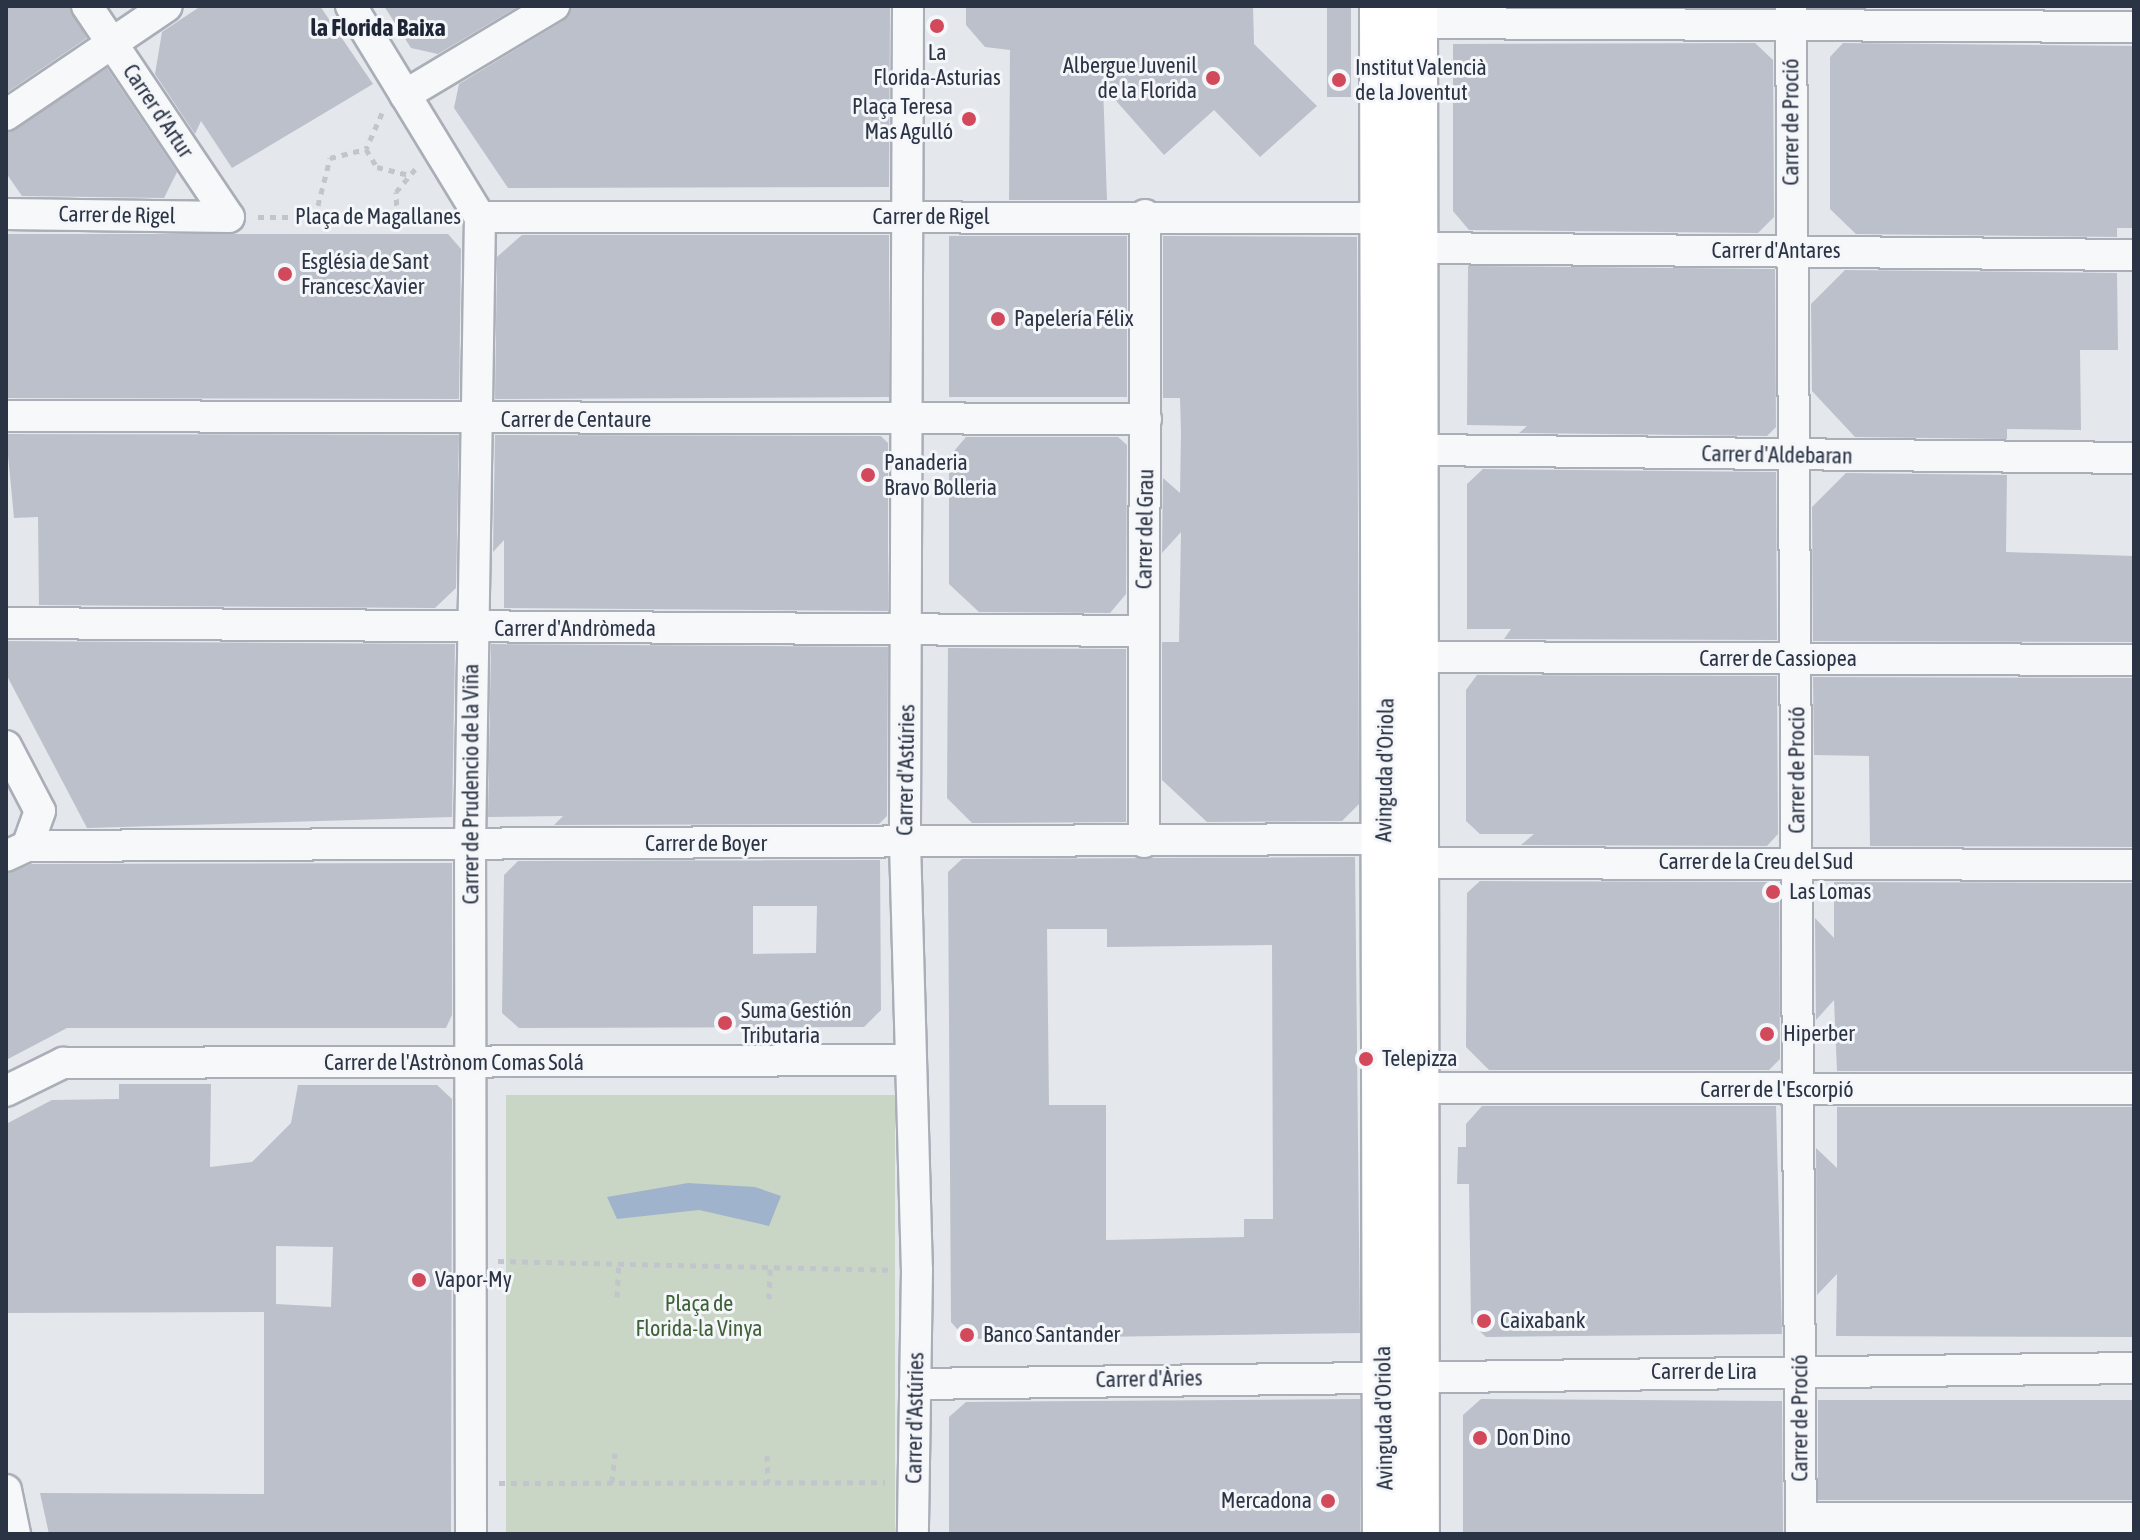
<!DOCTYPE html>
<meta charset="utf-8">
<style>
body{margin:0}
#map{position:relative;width:2140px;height:1540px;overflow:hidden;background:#e4e7ec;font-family:"Asap Condensed",sans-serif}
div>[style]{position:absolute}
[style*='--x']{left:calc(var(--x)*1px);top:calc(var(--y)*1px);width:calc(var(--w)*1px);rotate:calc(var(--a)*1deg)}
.green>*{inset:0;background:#c9d6c5;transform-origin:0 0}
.water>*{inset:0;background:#9fb4cc}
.building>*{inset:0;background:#bbc0ca;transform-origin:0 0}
.path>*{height:5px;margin-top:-2.5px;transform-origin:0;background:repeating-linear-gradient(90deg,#c2c5cb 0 6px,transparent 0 12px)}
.roads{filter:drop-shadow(2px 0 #a9aeb7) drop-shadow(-2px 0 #a9aeb7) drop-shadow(0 2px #a9aeb7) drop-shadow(0 -2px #a9aeb7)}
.street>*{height:30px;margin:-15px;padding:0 15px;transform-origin:15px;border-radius:15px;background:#f7f8fa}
.primary>*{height:44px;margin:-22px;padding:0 22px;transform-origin:22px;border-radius:22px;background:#fff}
.dots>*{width:22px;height:22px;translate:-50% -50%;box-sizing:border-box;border:4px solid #f4f6f9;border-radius:50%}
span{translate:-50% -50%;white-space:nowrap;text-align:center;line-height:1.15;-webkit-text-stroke:6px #f4f6f9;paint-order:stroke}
.poi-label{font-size:22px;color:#2b3445}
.right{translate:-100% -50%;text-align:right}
.left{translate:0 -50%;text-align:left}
.street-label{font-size:22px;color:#2b3445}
.park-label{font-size:22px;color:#3f6138}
.neighbourhood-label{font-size:24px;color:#1d2536;font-weight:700}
.frame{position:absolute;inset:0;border:8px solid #2b3445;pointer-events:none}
</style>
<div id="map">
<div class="green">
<div style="left:506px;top:1095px;width:389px;height:439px"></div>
</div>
<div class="water">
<div style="clip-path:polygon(688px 1183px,755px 1187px,781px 1196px,769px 1226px,699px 1210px,617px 1219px,607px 1197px)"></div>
</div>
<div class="building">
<div style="clip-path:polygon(6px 6px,69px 6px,87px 38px,6px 93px)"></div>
<div style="clip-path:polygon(201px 6px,320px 6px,373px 84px,232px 168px,201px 121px,195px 134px,155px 74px,162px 32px)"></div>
<div style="clip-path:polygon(384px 6px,519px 6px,438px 54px,411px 48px)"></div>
<div style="clip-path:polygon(572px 6px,890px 6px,889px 187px,508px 188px,454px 108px,459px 84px,563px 21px)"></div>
<div style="clip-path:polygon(966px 6px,1253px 6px,1254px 44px,1317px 106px,1260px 157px,1214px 110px,1164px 155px,1103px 86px,1107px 200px,1009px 200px,1010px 50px,985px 47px,966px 25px)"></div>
<div style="left:1327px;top:6px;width:24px;height:91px"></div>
<div style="clip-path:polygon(1755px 43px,1773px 60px,1774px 217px,1758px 233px,1469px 230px,1453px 211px,1453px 44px)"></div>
<div style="clip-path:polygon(1843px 43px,2134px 46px,2134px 228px,2117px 228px,2117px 237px,1856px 234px,1830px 209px,1830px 57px)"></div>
<div style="clip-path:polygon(107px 68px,177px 172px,164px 198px,22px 196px,6px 173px,6px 133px)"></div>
<div style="clip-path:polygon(6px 234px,448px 234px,461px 249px,459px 399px,6px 398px)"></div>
<div style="clip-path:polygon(522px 235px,889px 235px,889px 397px,495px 399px,497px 257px)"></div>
<div style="left:949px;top:236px;width:178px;height:161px"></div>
<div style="clip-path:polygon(1163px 236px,1357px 237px,1359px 804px,1342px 821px,1207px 822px,1162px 780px,1162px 642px,1179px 642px,1181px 532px,1162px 553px,1163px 478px,1180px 493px,1181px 432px,1180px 398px,1163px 398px)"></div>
<div style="clip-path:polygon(1468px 266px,1775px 269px,1776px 427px,1767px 436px,1519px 433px,1527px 426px,1467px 425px)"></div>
<div style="clip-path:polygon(1845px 270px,2117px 273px,2118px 350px,2080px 350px,2081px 430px,2007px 429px,2007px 439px,1855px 437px,1812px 391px,1811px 304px)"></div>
<div style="clip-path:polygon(6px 434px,459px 435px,456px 588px,435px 608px,39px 605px,38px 517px,14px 518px)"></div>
<div style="clip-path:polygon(495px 435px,881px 436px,888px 443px,888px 611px,504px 608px,504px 540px,493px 552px)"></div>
<div style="clip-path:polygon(966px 437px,1118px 437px,1127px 445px,1126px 594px,1110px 613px,979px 612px,949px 584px,949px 457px)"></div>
<div style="clip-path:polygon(1483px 469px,1776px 472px,1777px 640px,1504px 639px,1511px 629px,1467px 629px,1467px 484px)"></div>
<div style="clip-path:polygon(1846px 473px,2007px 475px,2006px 552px,2134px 556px,2134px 642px,1813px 641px,1812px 507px)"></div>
<div style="clip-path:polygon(6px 641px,455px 644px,452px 817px,87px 828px,6px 674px)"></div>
<div style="clip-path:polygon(491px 644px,888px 647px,887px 816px,879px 824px,554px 825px,563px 816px,488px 817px)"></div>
<div style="clip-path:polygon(948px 648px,1126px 649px,1126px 822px,972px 823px,947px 798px)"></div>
<div style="clip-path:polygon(1477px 675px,1777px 676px,1778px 834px,1767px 846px,1521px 845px,1534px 834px,1480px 834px,1466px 821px,1466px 690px)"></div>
<div style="clip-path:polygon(1813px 677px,2134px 678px,2134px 847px,1870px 846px,1869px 756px,1814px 755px)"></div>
<div style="clip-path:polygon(evenodd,1355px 857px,1360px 1333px,966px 1339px,951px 1322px,948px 872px,962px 859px,1355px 857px,1047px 929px,1107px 929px,1107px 947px,1272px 945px,1273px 1219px,1244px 1219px,1244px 1237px,1106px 1240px,1106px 1105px,1049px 1105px,1047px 929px)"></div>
<div style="clip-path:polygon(evenodd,880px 860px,881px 1010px,864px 1027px,519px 1028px,502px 1013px,504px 875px,518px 861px,880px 860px,753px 906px,817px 906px,816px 953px,753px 954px,753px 906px)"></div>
<div style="clip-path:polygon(452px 863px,452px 1015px,446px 1028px,67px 1028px,6px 1060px,6px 874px,31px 864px)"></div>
<div style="clip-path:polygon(1480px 881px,1779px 882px,1780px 1059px,1769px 1070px,1489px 1070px,1466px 1047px,1467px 893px)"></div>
<div style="clip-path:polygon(1834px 882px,2134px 883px,2134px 1071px,1837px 1071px,1834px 1000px,1816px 1020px,1815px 918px,1834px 938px)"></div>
<div style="clip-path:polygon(evenodd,119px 1084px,211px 1084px,210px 1167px,252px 1162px,291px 1123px,298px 1085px,437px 1085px,452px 1099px,451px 1534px,49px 1534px,40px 1493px,264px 1494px,264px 1312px,6px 1313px,6px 1124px,52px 1100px,119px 1099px,119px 1084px,276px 1246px,333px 1247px,331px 1307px,276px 1304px,276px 1246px)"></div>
<div style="clip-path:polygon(1482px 1106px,1776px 1106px,1782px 1334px,1486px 1337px,1471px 1323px,1469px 1184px,1457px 1184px,1458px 1147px,1466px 1147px,1466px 1124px)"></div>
<div style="clip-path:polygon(1837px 1107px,2134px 1107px,2134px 1337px,1836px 1336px,1837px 1274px,1817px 1295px,1816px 1148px,1837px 1168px)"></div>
<div style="clip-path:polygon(1360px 1399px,1360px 1534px,949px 1534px,949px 1417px,966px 1402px)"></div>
<div style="clip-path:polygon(1481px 1399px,1782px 1401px,1783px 1534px,1463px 1534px,1463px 1415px)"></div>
<div style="left:2134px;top:1400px;width:100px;height:316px;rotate:90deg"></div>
</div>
<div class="path">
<div style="--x:382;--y:113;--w:39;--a:114"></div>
<div style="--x:366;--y:149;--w:21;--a:59"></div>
<div style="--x:377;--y:167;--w:33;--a:14"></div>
<div style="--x:258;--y:217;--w:186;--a:0"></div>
<div style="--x:315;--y:217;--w:61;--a:-75.7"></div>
<div style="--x:330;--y:158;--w:37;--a:-14"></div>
<div style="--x:397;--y:217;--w:25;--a:-92"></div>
<div style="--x:396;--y:192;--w:33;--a:-50"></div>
<div style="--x:498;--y:1261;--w:390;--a:1.3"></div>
<div style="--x:617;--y:1297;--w:33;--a:-87"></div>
<div style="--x:769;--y:1299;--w:30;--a:-88"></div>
<div style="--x:767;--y:1455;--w:27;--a:88"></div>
<div style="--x:612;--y:1482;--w:29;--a:-84"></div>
<div style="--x:499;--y:1483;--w:386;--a:-0.1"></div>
</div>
<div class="roads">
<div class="street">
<div style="--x:87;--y:6;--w:254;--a:56.1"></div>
<div style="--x:351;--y:6;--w:247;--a:58.6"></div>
<div style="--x:908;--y:6;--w:837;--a:90.21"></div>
<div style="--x:905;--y:843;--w:427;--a:88.4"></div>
<div style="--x:917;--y:1270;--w:264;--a:90.9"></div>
<div style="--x:1791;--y:6;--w:1528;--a:89.63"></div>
<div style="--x:1415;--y:23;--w:719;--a:0.32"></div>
<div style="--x:405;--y:95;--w:174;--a:-30.9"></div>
<div style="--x:6;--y:115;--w:194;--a:-34.1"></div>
<div style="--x:6;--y:214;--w:223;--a:0.8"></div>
<div style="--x:480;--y:217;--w:902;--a:0.06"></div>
<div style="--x:1419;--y:248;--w:715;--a:0.56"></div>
<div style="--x:6;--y:416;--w:1140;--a:0.15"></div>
<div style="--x:1421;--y:450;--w:713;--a:0.64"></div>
<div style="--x:6;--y:623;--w:1137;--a:0.4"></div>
<div style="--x:1421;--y:657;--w:713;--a:0.24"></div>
<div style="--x:6;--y:746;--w:73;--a:62.4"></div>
<div style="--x:40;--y:811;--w:37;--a:110"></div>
<div style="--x:1144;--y:842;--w:627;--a:-89.91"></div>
<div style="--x:6;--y:856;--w:23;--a:-25"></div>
<div style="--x:27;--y:846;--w:1357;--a:-0.3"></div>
<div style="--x:1384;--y:839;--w:45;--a:32.3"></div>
<div style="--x:1422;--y:863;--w:712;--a:0.16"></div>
<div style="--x:1419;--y:1088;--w:715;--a:0.08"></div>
<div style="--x:6;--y:1091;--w:64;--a:-26.2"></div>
<div style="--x:63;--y:1063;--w:845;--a:-0.2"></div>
<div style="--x:915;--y:1384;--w:1219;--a:-0.75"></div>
<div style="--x:6;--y:1490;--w:45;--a:78.4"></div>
<div style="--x:1801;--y:1518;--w:333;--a:0"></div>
<div style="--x:471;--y:1534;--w:688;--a:-90.08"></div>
<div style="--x:470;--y:846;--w:629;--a:-89.09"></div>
</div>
<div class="primary">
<div style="--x:1382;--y:6;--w:1528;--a:89.89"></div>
<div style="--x:1415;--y:6;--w:1528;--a:89.93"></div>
</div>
</div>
<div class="dots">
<div style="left:937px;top:26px;background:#d1495b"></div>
<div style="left:1213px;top:78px;background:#d1495b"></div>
<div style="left:1339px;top:80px;background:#d1495b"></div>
<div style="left:969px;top:119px;background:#d1495b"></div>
<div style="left:285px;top:274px;background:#d1495b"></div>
<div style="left:998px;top:319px;background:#d1495b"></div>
<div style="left:868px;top:475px;background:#d1495b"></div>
<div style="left:1773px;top:892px;background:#d1495b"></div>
<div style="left:725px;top:1023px;background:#d1495b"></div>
<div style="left:1767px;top:1034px;background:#d1495b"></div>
<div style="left:1366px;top:1059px;background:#d1495b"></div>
<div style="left:419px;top:1280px;background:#d1495b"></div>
<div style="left:1484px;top:1321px;background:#d1495b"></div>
<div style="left:967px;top:1335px;background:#d1495b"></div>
<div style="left:1480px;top:1438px;background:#d1495b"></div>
<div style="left:1328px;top:1501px;background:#d1495b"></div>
</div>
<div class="poi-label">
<span style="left:937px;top:65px">La<br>Florida-Asturias</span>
<span class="right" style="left:1197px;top:78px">Albergue Juvenil<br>de la Florida</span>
<span class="left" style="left:1355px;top:80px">Institut Valencià<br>de la Joventut</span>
<span class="right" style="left:953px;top:119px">Plaça Teresa<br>Mas Agulló</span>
<span class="left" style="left:301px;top:274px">Església de Sant<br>Francesc Xavier</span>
<span class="left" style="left:1014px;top:319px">Papelería Félix</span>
<span class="left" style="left:884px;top:475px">Panaderia<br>Bravo Bolleria</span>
<span class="left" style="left:1789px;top:892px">Las Lomas</span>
<span class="left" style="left:741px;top:1023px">Suma Gestión<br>Tributaria</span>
<span class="left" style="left:1783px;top:1034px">Hiperber</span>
<span class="left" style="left:1382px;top:1059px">Telepizza</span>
<span class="left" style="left:435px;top:1280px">Vapor-My</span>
<span class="left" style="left:1500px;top:1321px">Caixabank</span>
<span class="left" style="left:983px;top:1335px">Banco Santander</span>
<span class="left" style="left:1496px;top:1438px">Don Dino</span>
<span class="right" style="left:1312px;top:1501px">Mercadona</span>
</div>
<div class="street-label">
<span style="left:158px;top:111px;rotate:56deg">Carrer d'Artur</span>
<span style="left:1791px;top:122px;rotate:-90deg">Carrer de Proció</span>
<span style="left:117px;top:215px;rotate:1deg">Carrer de Rigel</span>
<span style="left:378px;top:217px">Plaça de Magallanes</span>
<span style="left:931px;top:217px">Carrer de Rigel</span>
<span style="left:1776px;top:251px">Carrer d'Antares</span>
<span style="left:576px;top:420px">Carrer de Centaure</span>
<span style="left:1777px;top:455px;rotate:1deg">Carrer d'Aldebaran</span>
<span style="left:1145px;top:529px;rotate:-89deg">Carrer del Grau</span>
<span style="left:575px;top:629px">Carrer d'Andròmeda</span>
<span style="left:1778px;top:659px">Carrer de Cassiopea</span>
<span style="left:906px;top:770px;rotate:-89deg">Carrer d'Astúries</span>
<span style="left:1385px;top:770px;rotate:-89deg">Avinguda d'Oriola</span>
<span style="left:1797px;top:770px;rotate:-90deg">Carrer de Proció</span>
<span style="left:471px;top:784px;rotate:-90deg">Carrer de Prudencio de la Viña</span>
<span style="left:706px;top:844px">Carrer de Boyer</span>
<span style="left:1756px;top:862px">Carrer de la Creu del Sud</span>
<span style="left:454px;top:1063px">Carrer de l'Astrònom Comas Solá</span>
<span style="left:1777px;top:1090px">Carrer de l'Escorpió</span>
<span style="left:1704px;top:1372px">Carrer de Lira</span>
<span style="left:1149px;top:1379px;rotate:-1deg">Carrer d'Àries</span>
<span style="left:915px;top:1418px;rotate:-89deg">Carrer d'Astúries</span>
<span style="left:1384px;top:1418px;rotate:-91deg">Avinguda d'Oriola</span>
<span style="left:1800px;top:1418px;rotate:-90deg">Carrer de Proció</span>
</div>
<div class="park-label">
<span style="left:699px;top:1316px">Plaça de<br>Florida-la Vinya</span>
</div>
<div class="neighbourhood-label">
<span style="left:378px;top:28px">la Florida Baixa</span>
</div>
<div class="frame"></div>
</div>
